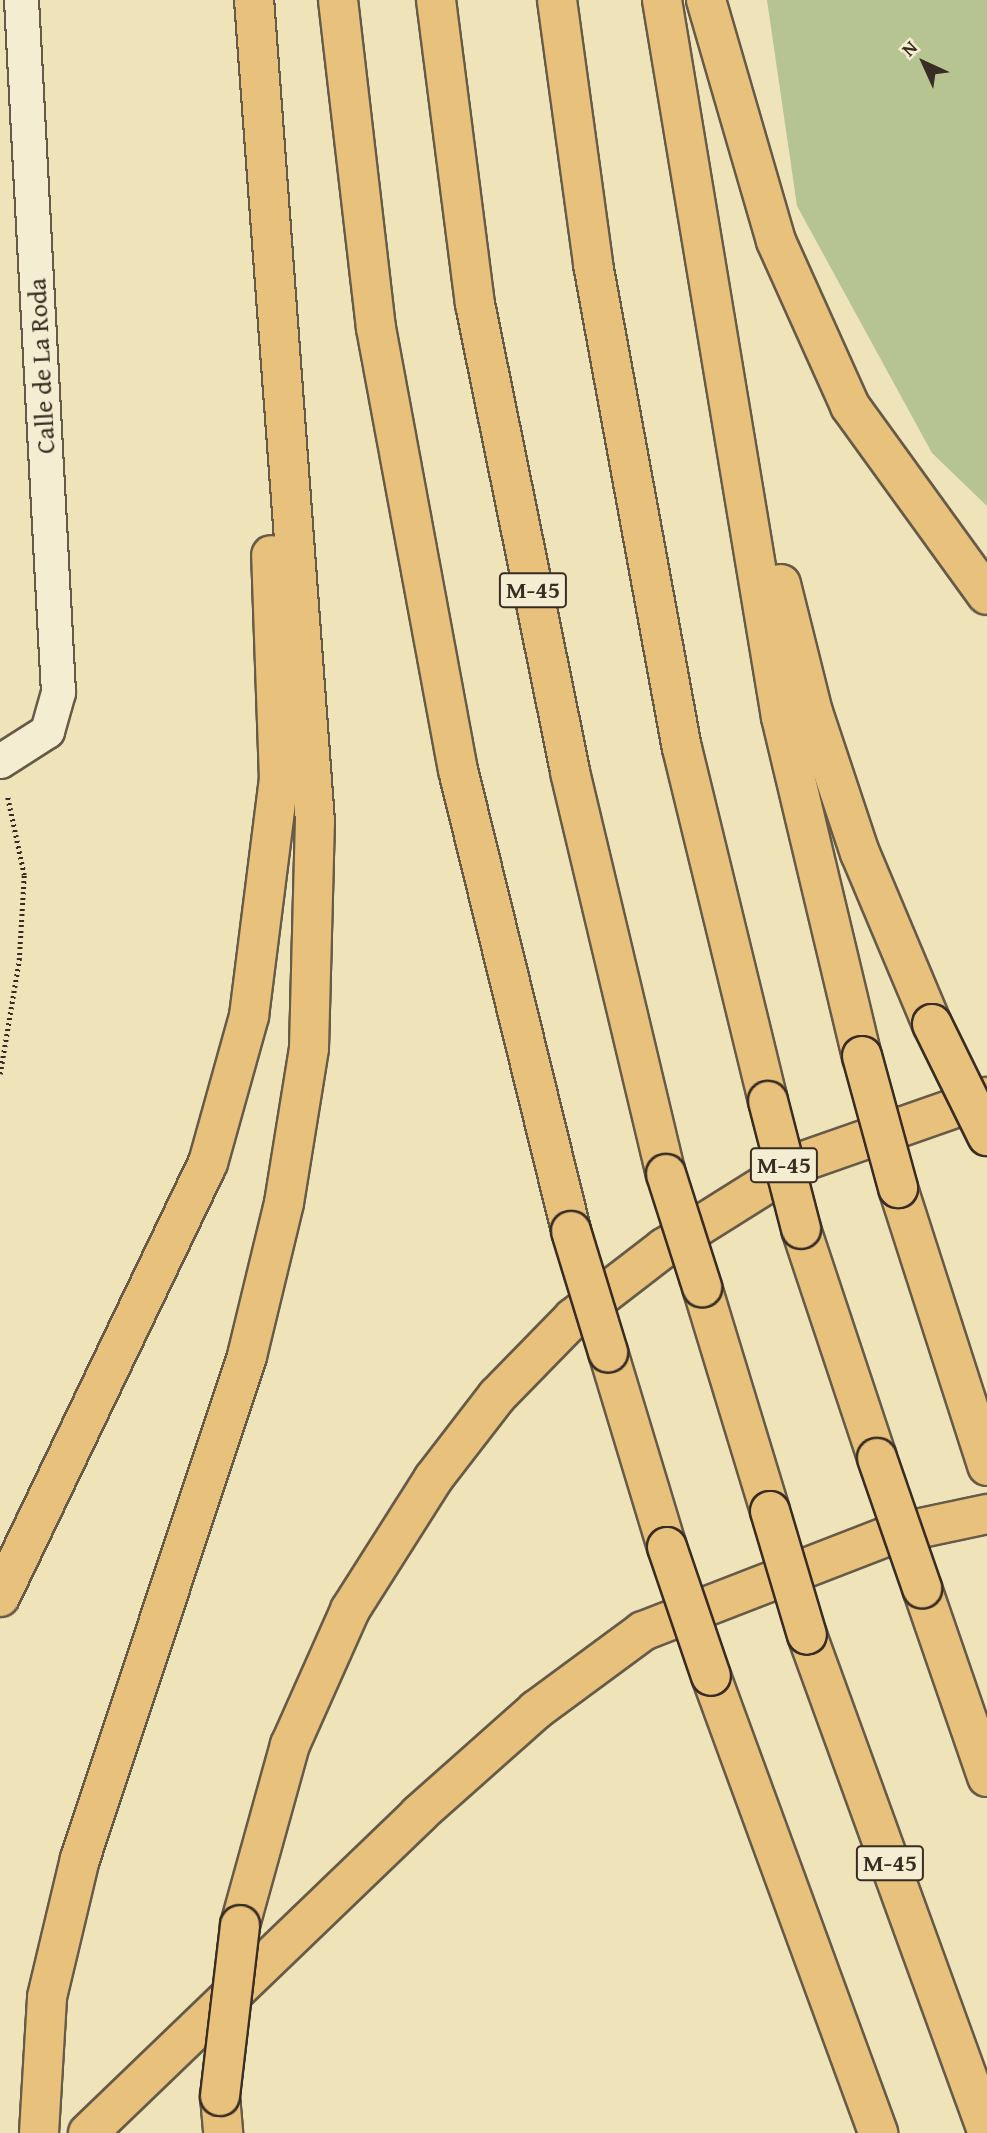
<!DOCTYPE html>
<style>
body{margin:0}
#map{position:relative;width:987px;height:2133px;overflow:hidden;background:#efe3b9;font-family:"Gentium Book Plus",serif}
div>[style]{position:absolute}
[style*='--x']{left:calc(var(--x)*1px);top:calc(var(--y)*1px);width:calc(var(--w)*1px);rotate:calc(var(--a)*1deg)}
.green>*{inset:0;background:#b6c491}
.path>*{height:4.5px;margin-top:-2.25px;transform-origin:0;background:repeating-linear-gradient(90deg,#392c23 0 2px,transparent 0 5.5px)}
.roads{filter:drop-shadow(2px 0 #665a48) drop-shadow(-2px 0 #665a48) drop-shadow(0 2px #665a48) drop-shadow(0 -2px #665a48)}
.street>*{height:33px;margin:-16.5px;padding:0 16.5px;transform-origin:16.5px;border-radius:16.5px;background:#f5edd2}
.highway>*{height:38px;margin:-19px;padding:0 19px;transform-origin:19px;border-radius:19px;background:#e8c27c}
.bridges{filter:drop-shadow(2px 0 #392c23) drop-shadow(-2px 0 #392c23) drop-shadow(0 2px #392c23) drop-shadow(0 -2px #392c23)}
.highway-bridge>*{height:38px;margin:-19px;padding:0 19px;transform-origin:19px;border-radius:19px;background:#e8c27c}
span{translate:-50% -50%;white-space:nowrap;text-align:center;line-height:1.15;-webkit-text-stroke:5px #f5edd2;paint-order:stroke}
.shield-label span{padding:2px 5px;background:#f5edd2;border:2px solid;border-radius:5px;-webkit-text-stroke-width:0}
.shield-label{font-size:24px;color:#392c23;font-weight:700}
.street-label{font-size:26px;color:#392c23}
.north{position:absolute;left:889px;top:28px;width:70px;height:70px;-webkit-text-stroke:5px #f5edd2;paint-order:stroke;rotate:315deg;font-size:19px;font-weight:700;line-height:28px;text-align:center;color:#392c23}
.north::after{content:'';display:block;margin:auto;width:24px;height:32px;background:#392c23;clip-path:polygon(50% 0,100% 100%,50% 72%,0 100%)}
</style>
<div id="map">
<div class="green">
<div style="clip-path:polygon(767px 0,987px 0,987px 506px,932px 453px,797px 206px)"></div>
</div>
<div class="path">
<div style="--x:0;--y:1074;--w:116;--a:-80.5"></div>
<div style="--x:19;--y:960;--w:85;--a:-86.6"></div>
<div style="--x:24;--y:875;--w:82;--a:-102"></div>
</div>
<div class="roads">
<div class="street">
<div style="--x:0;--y:761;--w:56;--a:-32.6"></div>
<div style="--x:47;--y:731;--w:41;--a:-74.2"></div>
<div style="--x:58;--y:692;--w:693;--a:-93.06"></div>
</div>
<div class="highway">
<div style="--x:338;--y:0;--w:330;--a:83.4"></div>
<div style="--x:376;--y:328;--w:450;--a:79.5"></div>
<div style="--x:458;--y:770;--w:475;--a:76.2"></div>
<div style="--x:436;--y:0;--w:306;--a:82.7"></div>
<div style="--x:475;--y:304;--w:478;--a:78.5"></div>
<div style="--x:570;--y:772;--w:413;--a:76.6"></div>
<div style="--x:557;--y:0;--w:266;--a:82.2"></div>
<div style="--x:593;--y:264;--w:492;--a:79.6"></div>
<div style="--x:682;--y:748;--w:363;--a:76.3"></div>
<div style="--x:662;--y:0;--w:727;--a:80.58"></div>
<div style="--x:781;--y:717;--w:349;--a:76.6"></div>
<div style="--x:706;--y:0;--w:251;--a:73.8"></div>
<div style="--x:776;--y:241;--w:181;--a:65.8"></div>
<div style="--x:850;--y:406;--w:233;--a:54.1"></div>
<div style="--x:781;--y:584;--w:132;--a:76"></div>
<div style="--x:813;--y:712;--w:149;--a:71.6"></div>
<div style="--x:860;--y:853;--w:186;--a:67.2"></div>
<div style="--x:898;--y:1188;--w:292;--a:72.2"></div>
<div style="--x:801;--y:1229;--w:241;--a:71.6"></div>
<div style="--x:702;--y:1287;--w:234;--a:73.1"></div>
<div style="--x:608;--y:1352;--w:204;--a:73.2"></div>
<div style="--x:922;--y:1588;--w:200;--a:71"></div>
<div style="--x:0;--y:1597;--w:481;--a:-64.4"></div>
<div style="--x:208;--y:1163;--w:153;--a:-74.4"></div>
<div style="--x:249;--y:1016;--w:238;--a:-82.8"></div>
<div style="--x:279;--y:780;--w:225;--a:-92"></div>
<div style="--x:807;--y:1635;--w:528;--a:70.05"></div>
<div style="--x:711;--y:1676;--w:487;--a:69.9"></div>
<div style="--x:240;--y:1925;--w:187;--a:-74.5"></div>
<div style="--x:290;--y:1745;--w:148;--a:-66"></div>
<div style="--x:350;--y:1610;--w:155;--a:-57.6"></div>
<div style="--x:433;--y:1479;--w:105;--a:-52.4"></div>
<div style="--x:497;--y:1396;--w:109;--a:-45.7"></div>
<div style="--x:573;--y:1318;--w:115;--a:-37.6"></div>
<div style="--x:664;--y:1248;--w:162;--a:-32.1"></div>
<div style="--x:801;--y:1162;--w:197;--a:-19.3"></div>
<div style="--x:220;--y:2096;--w:37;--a:85"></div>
<div style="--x:39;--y:2133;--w:136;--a:-86.6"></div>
<div style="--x:47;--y:1997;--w:142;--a:-76.6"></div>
<div style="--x:80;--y:1859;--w:530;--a:-71.63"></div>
<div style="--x:247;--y:1356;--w:157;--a:-76.4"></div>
<div style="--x:284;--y:1203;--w:157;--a:-80.8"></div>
<div style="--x:309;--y:1048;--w:226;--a:-88.5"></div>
<div style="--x:315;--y:822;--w:824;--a:-94.24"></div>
<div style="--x:88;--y:2133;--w:460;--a:-43.9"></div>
<div style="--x:419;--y:1814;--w:157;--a:-41.6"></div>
<div style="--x:536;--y:1710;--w:133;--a:-36.4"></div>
<div style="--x:643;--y:1631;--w:268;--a:-21.2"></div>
<div style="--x:893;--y:1534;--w:96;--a:-12"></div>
</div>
</div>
<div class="bridges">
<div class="highway-bridge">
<div style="--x:932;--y:1024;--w:125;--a:63.8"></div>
<div style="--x:862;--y:1056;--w:137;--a:74.7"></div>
<div style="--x:768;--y:1101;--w:132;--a:75.5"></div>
<div style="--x:666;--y:1174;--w:119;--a:72.3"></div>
<div style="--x:571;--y:1231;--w:127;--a:73"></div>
<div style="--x:877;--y:1458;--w:138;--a:70.9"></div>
<div style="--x:770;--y:1511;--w:129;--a:73.4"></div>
<div style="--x:667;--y:1547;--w:136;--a:71.2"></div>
<div style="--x:220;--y:2096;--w:172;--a:-83.3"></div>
</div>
</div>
<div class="shield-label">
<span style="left:533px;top:590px">M-45</span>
<span style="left:784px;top:1165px">M-45</span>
<span style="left:890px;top:1863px">M-45</span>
</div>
<div class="street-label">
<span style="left:41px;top:366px;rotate:-93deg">Calle de La Roda</span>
</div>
<div class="north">N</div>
</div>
